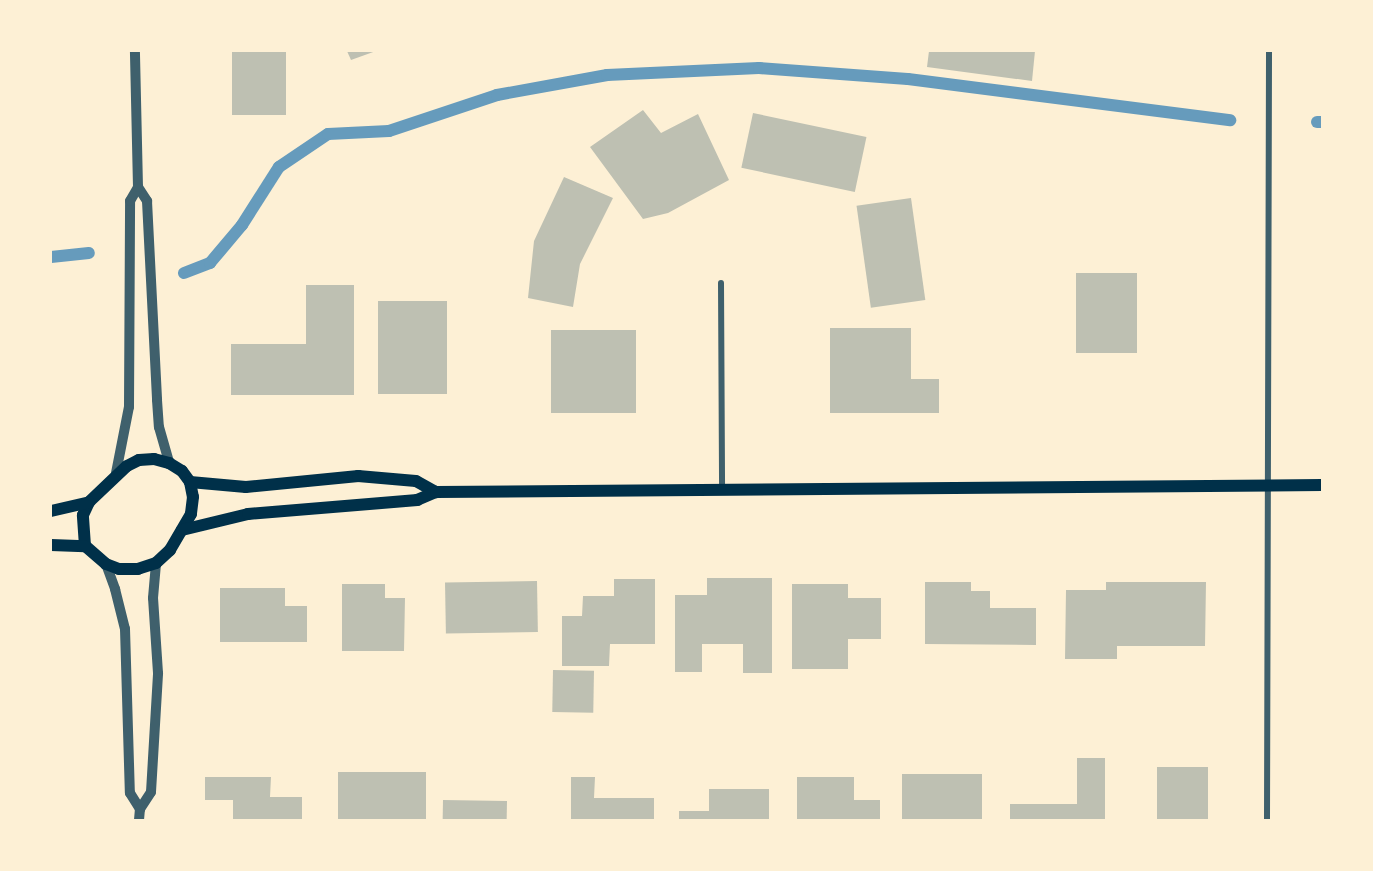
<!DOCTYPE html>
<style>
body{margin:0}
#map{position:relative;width:1373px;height:871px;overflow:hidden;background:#fdf0d5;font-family:"Open Sans",sans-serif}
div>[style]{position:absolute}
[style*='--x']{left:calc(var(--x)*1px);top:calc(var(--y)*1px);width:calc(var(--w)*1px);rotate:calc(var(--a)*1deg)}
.stream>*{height:12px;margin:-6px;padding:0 6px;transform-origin:6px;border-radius:6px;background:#669bbc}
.building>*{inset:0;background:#bec0b2;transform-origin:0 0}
.minor>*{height:6px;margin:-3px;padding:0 3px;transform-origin:3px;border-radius:3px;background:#3f606c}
.tertiary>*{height:10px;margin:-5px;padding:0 5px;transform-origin:5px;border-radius:5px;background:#3f606c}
.secondary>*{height:12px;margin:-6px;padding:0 6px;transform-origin:6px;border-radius:6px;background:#003049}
span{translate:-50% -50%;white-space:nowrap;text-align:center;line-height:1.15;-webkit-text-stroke:5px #fdf0d5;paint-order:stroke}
.frame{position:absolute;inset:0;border:52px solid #fdf0d5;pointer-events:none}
</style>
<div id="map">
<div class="stream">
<div style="--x:1317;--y:122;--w:5;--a:0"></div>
<div style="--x:51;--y:257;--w:38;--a:-6"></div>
<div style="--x:184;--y:273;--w:28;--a:-21"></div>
<div style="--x:210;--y:263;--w:50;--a:-49.9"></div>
<div style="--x:242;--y:225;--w:69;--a:-57.5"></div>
<div style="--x:279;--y:167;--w:59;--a:-34"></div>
<div style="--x:328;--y:134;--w:61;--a:-2.8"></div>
<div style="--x:389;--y:131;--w:114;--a:-18.4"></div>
<div style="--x:497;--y:95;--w:112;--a:-10.3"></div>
<div style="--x:607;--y:75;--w:152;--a:-2.6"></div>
<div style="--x:759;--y:68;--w:149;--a:4.2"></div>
<div style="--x:908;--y:79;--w:325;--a:7.3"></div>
</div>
<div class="building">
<div style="left:232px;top:51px;width:54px;height:64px"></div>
<div style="clip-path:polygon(347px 51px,376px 51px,351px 60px)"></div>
<div style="clip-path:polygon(929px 51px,1035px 51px,1032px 81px,927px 67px)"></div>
<div style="clip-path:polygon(643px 110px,661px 133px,698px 114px,729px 180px,668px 213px,643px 219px,590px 147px)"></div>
<div style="left:753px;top:113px;width:116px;height:56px;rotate:12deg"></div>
<div style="clip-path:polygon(564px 177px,613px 198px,580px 264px,573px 307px,528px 298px,534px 241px)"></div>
<div style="left:911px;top:198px;width:103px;height:55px;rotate:82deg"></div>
<div style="left:1076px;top:273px;width:61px;height:80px"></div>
<div style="clip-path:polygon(306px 285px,354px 285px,354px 395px,231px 395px,231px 344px,306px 344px)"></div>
<div style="left:378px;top:301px;width:69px;height:93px"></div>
<div style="clip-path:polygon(830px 328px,911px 328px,911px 379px,939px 379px,939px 413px,830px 413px)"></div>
<div style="left:551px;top:330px;width:85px;height:83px"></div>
<div style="clip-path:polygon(707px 578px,772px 578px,772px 673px,743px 673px,743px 644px,702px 644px,702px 672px,675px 672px,675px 595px,707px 595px)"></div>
<div style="clip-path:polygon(614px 579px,655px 579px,655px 644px,610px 644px,609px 666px,562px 666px,562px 616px,582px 616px,583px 596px,614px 596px)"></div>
<div style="left:537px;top:581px;width:51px;height:92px;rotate:89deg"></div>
<div style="clip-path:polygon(925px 582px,971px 582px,971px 591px,990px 591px,990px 608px,1036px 608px,1036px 645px,925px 644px)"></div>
<div style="clip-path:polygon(1106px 582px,1206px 582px,1205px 646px,1117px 646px,1117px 659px,1065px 659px,1066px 590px,1106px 590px)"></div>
<div style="clip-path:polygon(342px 584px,385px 584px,385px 598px,405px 598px,404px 651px,342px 651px)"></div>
<div style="clip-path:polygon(792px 584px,848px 584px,848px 598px,881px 598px,881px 639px,848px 639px,848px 669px,792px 669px)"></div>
<div style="clip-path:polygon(220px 588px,285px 588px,285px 606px,307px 606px,307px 642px,220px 642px)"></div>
<div style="left:553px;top:670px;width:41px;height:42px;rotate:1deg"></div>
<div style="clip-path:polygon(1077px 758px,1105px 758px,1105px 820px,1010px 820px,1010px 804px,1077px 804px)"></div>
<div style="left:1157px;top:767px;width:51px;height:53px"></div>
<div style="left:338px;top:772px;width:88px;height:48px"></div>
<div style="left:902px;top:774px;width:80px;height:46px"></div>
<div style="clip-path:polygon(205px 777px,271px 777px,270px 797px,302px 797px,302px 820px,233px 820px,233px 800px,205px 800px)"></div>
<div style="clip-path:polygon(571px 777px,595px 777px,594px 798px,654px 798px,654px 820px,571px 820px)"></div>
<div style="clip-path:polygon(797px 777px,854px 777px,854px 800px,880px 800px,880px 820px,797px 820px)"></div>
<div style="clip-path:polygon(709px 789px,769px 789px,769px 820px,679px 820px,679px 811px,709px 811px)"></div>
<div style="left:443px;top:800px;width:64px;height:20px;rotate:1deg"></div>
</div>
<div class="minor">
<div style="--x:721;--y:283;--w:205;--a:89.7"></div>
<div style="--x:1267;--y:820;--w:769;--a:-89.85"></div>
</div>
<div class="tertiary">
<div style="--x:138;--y:187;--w:17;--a:57"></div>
<div style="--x:147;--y:201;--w:199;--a:87.1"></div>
<div style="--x:157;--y:400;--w:27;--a:86"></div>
<div style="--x:159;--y:427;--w:37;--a:74"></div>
<div style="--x:116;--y:473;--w:67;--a:-78.9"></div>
<div style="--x:129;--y:407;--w:206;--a:-89.7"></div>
<div style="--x:130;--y:201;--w:16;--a:-60"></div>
<div style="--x:138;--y:187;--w:136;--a:-91.3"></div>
<div style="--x:106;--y:564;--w:27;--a:70"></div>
<div style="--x:115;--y:589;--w:41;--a:76"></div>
<div style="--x:125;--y:629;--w:164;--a:88.3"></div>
<div style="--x:130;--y:793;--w:19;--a:58"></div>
<div style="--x:139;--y:820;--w:11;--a:-85"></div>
<div style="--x:140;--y:809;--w:20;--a:-57"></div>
<div style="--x:151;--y:792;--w:119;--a:-86.6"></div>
<div style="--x:158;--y:673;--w:75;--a:-93.8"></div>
<div style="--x:153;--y:598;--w:35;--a:-85"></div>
</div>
<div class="secondary">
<div style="--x:154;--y:459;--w:16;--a:15"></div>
<div style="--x:169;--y:463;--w:15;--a:32"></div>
<div style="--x:182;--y:471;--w:14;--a:54"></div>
<div style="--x:190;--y:482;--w:15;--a:79"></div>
<div style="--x:193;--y:497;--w:17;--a:97"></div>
<div style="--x:191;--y:514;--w:42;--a:120.3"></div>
<div style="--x:170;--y:550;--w:19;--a:137"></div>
<div style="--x:156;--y:563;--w:19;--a:162"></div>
<div style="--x:138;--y:569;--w:19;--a:180"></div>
<div style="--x:119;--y:569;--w:14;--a:-159"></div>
<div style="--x:106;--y:564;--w:28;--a:-139"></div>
<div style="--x:85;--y:546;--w:31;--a:-94"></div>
<div style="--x:83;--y:515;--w:14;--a:-65"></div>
<div style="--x:89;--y:502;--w:52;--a:-43.5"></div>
<div style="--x:127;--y:466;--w:13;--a:-27"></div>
<div style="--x:139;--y:460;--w:15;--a:-4"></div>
<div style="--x:190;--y:482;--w:56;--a:5.1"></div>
<div style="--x:246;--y:487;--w:113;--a:-5.6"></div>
<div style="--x:358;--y:476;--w:58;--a:4.9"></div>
<div style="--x:416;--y:481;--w:23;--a:29"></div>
<div style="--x:51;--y:511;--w:39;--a:-13"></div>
<div style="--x:182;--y:530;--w:68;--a:-13.6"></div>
<div style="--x:248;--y:514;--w:170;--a:-4.7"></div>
<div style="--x:417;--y:500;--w:21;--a:-23"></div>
<div style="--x:436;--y:492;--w:886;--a:-0.45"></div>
<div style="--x:51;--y:545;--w:34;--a:2"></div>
</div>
<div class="frame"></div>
</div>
